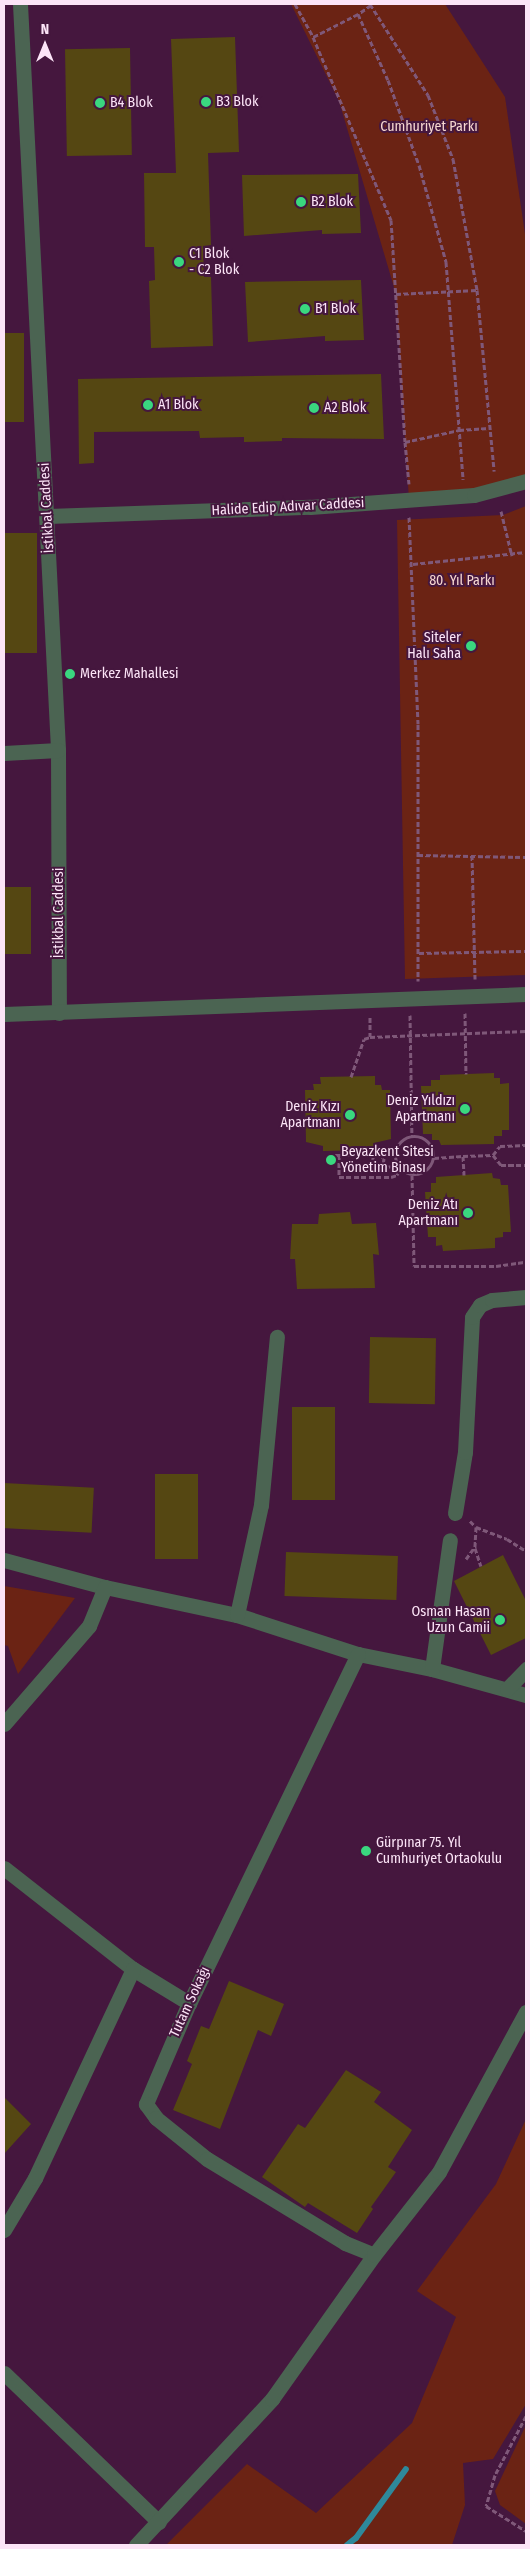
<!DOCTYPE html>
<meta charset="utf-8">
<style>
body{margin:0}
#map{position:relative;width:530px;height:2549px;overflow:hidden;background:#45173e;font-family:"Fira Sans Condensed",sans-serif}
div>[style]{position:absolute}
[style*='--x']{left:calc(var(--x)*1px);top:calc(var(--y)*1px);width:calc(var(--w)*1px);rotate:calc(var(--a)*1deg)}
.green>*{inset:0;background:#6b2314}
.stream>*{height:6px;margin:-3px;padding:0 3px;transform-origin:3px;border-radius:3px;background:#2e899b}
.building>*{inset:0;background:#554712;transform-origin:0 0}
.path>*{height:3px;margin-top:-1.5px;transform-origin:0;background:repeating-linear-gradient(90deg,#7f5879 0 5px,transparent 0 7.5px)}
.path>.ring{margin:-1.5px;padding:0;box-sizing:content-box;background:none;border:3px solid #7f5879;border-radius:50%}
.minor>*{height:15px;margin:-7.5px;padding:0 7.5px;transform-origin:7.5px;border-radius:7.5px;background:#4b6452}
.dots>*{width:14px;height:14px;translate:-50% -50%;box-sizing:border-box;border:2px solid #45173e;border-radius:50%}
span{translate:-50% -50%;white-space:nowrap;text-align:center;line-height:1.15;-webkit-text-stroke:4px #45173e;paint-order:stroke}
.poi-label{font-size:14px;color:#fce4f7}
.left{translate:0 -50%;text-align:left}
.right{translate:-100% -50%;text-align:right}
.park-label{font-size:14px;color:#f7d8d1}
.street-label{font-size:14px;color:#fce4f7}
.frame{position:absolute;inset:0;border:5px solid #fce4f7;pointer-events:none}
.north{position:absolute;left:20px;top:20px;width:50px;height:50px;-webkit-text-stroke:4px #45173e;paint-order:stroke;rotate:0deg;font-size:14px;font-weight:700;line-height:20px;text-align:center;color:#fce4f7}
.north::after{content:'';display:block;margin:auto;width:18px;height:22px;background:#fce4f7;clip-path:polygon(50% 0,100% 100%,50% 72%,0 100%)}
</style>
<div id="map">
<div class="green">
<div style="clip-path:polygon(291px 4px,445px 4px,505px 97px,526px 241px,526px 480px,409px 500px,396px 294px,339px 101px)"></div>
<div style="clip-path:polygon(526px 506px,526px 975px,405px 979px,397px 520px,503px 515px)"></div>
<div style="clip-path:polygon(4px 1586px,75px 1598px,18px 1674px,8px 1646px,4px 1645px)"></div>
<div style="clip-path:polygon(526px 2119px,526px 2404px,493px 2459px,463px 2463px,465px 2505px,452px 2545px,166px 2545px,247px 2464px,316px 2513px,412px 2423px,456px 2317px,417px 2291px,496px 2184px)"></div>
<div style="clip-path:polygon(526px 2425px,526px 2524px,500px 2505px,495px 2491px)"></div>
</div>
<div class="stream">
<div style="--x:347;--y:2545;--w:11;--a:-38"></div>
<div style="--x:356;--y:2538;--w:85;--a:-54.1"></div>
</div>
<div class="building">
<div style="clip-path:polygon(235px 37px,239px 152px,208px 153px,211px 245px,203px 246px,204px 277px,211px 277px,213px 346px,151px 348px,149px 281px,155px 280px,154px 247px,145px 247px,144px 173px,176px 173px,171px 39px)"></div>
<div style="left:130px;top:48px;width:107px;height:65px;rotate:89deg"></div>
<div style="clip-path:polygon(358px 174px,361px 233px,322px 234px,322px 230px,244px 236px,242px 175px)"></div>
<div style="clip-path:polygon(361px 280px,364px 340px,325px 341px,325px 336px,248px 342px,245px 282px)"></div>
<div style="left:4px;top:333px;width:20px;height:89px"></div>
<div style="clip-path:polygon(381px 374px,384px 439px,282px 438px,282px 441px,244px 442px,244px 437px,200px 438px,199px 431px,94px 432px,94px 463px,79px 464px,78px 379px)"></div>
<div style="left:4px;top:533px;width:33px;height:120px"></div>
<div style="left:4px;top:887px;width:27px;height:67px"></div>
<div style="clip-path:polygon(494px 1073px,494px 1078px,500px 1078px,500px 1084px,509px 1083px,509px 1130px,502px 1130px,502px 1136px,494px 1136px,494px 1144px,441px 1145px,439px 1140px,432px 1140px,432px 1134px,423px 1134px,421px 1086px,431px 1086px,431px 1080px,440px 1080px,440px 1075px)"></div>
<div style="clip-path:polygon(375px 1076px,375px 1085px,381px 1085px,382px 1090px,390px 1090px,391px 1139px,374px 1143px,374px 1150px,323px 1151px,323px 1146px,306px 1142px,305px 1090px,314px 1090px,313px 1084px,321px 1084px,320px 1077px)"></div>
<div style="clip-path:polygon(492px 1173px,493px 1178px,500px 1179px,501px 1185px,508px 1185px,511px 1232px,503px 1232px,503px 1237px,495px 1238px,495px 1248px,443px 1251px,442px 1245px,436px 1246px,436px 1237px,428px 1237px,425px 1192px,431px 1192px,431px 1183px,436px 1183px,436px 1177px)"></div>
<div style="clip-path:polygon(350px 1212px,352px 1224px,376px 1223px,379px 1255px,373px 1254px,375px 1288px,297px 1289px,295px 1259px,290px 1259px,292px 1224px,318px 1224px,319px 1214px)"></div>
<div style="left:370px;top:1337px;width:66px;height:66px;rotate:1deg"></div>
<div style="left:292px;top:1407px;width:43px;height:93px"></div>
<div style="left:155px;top:1474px;width:43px;height:85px"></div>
<div style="left:4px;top:1483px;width:90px;height:45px;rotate:3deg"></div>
<div style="left:286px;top:1552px;width:112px;height:44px;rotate:2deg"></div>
<div style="clip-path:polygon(503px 1555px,526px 1601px,526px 1638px,491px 1655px,454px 1581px)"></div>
<div style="clip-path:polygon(229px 1981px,284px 2004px,271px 2036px,258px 2030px,220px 2129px,173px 2110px,192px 2064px,187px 2061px,201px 2026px,209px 2029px)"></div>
<div style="clip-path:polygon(346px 2070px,381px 2092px,374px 2102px,412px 2130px,388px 2167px,396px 2172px,371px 2207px,373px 2209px,357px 2233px,308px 2203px,305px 2207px,262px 2177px,298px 2124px,305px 2128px)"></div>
<div style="clip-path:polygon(4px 2097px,31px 2124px,4px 2154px)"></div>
</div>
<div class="path">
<div style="--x:295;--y:4;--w:38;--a:61"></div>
<div style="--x:370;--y:4;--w:108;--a:57.5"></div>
<div style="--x:428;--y:95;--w:69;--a:68.7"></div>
<div style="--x:453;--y:159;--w:133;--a:79.6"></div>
<div style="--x:477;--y:290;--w:182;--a:84.6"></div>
<div style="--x:371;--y:5;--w:16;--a:145"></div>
<div style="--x:358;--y:14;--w:72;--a:65.6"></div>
<div style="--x:388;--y:80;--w:90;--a:70"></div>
<div style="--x:419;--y:165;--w:101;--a:74.4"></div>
<div style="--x:446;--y:262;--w:218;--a:85.5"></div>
<div style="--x:358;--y:14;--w:51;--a:152.9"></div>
<div style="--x:313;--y:37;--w:199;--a:66.9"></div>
<div style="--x:391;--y:220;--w:222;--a:86.4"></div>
<div style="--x:405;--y:442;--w:55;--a:-12.5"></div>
<div style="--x:459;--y:430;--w:30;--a:-4"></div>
<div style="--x:396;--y:294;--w:81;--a:-2.8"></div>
<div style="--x:405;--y:442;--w:42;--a:84.6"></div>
<div style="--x:501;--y:511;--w:46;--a:76.3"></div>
<div style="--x:409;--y:517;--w:207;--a:87.5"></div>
<div style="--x:418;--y:724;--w:257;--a:90"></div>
<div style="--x:413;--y:564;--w:114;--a:-6.1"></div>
<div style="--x:418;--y:855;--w:108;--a:1.1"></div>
<div style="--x:472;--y:855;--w:124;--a:88.6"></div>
<div style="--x:419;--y:953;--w:107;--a:-1.1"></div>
<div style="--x:465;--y:1013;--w:61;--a:89.1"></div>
<div style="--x:410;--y:1015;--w:121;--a:89.1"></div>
<div style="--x:370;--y:1037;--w:156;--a:-2.2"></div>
<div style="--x:351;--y:1077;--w:40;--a:-71.1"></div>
<div style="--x:364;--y:1039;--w:6;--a:-18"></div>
<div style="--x:370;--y:1037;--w:21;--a:-90"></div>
<div class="ring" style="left:395px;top:1136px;width:35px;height:35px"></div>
<div style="--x:382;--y:1154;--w:13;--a:0"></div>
<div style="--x:335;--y:1155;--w:4;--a:0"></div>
<div style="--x:339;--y:1155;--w:22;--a:90"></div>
<div style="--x:339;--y:1177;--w:52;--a:0"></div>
<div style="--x:391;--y:1177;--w:6;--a:-18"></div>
<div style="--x:397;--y:1175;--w:8;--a:-67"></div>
<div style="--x:339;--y:1155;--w:34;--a:-2"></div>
<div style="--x:373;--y:1154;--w:6;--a:0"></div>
<div style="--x:379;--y:1154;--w:6;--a:39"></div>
<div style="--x:384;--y:1158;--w:7;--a:98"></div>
<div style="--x:383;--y:1165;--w:10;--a:169"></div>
<div style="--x:373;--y:1167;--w:13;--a:-90"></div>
<div style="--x:493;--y:1155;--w:11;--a:-52"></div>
<div style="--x:500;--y:1146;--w:26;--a:-2"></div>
<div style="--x:463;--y:1156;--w:30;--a:-2"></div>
<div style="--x:493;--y:1155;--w:13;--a:51"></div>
<div style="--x:501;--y:1165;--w:25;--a:0"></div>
<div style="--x:434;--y:1158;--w:29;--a:-4"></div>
<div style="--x:463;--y:1156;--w:19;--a:87"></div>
<div style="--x:381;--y:1167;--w:17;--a:-3"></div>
<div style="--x:412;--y:1175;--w:91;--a:88.7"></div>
<div style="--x:414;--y:1266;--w:82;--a:0"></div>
<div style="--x:496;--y:1266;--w:30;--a:-8"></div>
<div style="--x:470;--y:1521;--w:8;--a:45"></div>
<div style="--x:476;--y:1527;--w:33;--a:21"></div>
<div style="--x:507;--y:1539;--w:22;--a:32"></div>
<div style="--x:476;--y:1527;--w:21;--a:93"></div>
<div style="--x:475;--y:1548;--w:19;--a:72"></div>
<div style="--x:466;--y:1559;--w:14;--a:-54"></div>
<div style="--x:526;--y:2416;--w:67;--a:117.7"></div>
<div style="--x:495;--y:2475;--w:32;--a:106"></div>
<div style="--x:486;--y:2506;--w:47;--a:32"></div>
</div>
<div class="minor">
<div style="--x:20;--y:4;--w:747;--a:87.08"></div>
<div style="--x:58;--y:750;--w:263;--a:89.8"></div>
<div style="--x:48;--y:516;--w:262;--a:-2"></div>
<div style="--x:310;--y:507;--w:164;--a:-4.2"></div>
<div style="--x:474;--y:495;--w:54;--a:-15.1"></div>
<div style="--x:4;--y:753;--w:54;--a:-3.2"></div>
<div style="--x:4;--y:1014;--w:522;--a:-2.19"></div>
<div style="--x:455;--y:1513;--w:62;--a:-80.7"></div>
<div style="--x:465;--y:1452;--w:135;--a:-87"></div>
<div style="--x:472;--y:1317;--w:14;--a:-56"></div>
<div style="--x:480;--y:1305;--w:13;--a:-23"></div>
<div style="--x:492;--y:1300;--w:34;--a:-5"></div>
<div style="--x:4;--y:1560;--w:105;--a:15"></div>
<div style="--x:105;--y:1587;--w:135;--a:12"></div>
<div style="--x:237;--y:1615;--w:127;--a:17.9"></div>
<div style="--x:358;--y:1654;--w:76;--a:11.5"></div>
<div style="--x:432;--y:1669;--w:98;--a:15.5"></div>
<div style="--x:237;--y:1615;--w:113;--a:-77.7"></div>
<div style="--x:261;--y:1505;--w:169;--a:-84.6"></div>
<div style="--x:358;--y:1654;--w:388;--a:115.8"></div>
<div style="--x:189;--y:2003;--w:110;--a:113.1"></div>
<div style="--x:146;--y:2104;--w:17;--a:54"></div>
<div style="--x:156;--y:2118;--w:65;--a:38.8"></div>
<div style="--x:207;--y:2159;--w:162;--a:31.3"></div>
<div style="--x:345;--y:2243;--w:31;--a:22"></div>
<div style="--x:432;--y:1669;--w:130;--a:-82.1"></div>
<div style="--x:507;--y:1689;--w:28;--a:-46"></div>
<div style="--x:4;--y:1724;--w:130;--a:-49.1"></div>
<div style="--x:89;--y:1626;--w:42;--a:-67.7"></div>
<div style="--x:4;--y:1868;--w:164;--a:38.1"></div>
<div style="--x:133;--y:1969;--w:66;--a:31.3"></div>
<div style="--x:4;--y:2230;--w:61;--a:-59.2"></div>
<div style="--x:35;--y:2178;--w:231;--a:-64.9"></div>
<div style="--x:4;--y:2373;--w:215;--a:43.9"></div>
<div style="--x:136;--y:2545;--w:200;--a:-47"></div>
<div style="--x:272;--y:2399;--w:176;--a:-54.7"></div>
<div style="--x:374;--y:2255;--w:105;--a:-51.9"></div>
<div style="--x:439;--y:2172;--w:182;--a:-61.5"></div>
</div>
<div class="dots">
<div style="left:206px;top:102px;background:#3ad77f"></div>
<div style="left:100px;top:103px;background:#3ad77f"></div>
<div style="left:301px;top:202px;background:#3ad77f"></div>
<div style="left:179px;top:262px;background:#3ad77f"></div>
<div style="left:305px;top:309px;background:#3ad77f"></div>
<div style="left:148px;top:405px;background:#3ad77f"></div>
<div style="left:314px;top:408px;background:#3ad77f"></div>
<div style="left:471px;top:646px;background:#3ad77f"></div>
<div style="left:70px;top:674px;background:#3ad77f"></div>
<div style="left:465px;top:1109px;background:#3ad77f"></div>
<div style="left:350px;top:1115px;background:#3ad77f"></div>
<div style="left:331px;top:1160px;background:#3ad77f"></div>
<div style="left:468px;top:1213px;background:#3ad77f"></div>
<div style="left:500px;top:1620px;background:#3ad77f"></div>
<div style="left:366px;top:1851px;background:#3ad77f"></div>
</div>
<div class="poi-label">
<span class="left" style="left:216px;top:102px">B3 Blok</span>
<span class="left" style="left:110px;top:103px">B4 Blok</span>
<span class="left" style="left:311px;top:202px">B2 Blok</span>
<span class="left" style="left:189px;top:262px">C1 Blok<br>- C2 Blok</span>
<span class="left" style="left:315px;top:309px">B1 Blok</span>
<span class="left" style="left:158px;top:405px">A1 Blok</span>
<span class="left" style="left:324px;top:408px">A2 Blok</span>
<span class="right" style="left:461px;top:646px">Siteler<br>Halı Saha</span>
<span class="left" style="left:80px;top:674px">Merkez Mahallesi</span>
<span class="right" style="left:455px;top:1109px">Deniz Yıldızı<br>Apartmanı</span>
<span class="right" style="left:340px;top:1115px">Deniz Kızı<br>Apartmanı</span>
<span class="left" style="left:341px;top:1160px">Beyazkent Sitesi<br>Yönetim Binası</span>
<span class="right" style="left:458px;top:1213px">Deniz Atı<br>Apartmanı</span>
<span class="right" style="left:490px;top:1620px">Osman Hasan<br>Uzun Camii</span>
<span class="left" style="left:376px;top:1851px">Gürpınar 75. Yıl<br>Cumhuriyet Ortaokulu</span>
</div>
<div class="park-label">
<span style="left:429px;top:127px">Cumhuriyet Parkı</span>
<span style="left:462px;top:581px">80. Yıl Parkı</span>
</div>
<div class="street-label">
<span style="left:288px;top:507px;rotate:-3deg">Halide Edip Adıvar Caddesi</span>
<span style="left:47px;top:508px;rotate:-93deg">İstikbal Caddesi</span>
<span style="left:59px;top:913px;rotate:-90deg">İstikbal Caddesi</span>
<span style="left:190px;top:2002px;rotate:-65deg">Tutam Sokağı</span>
</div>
<div class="frame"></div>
<div class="north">N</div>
</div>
